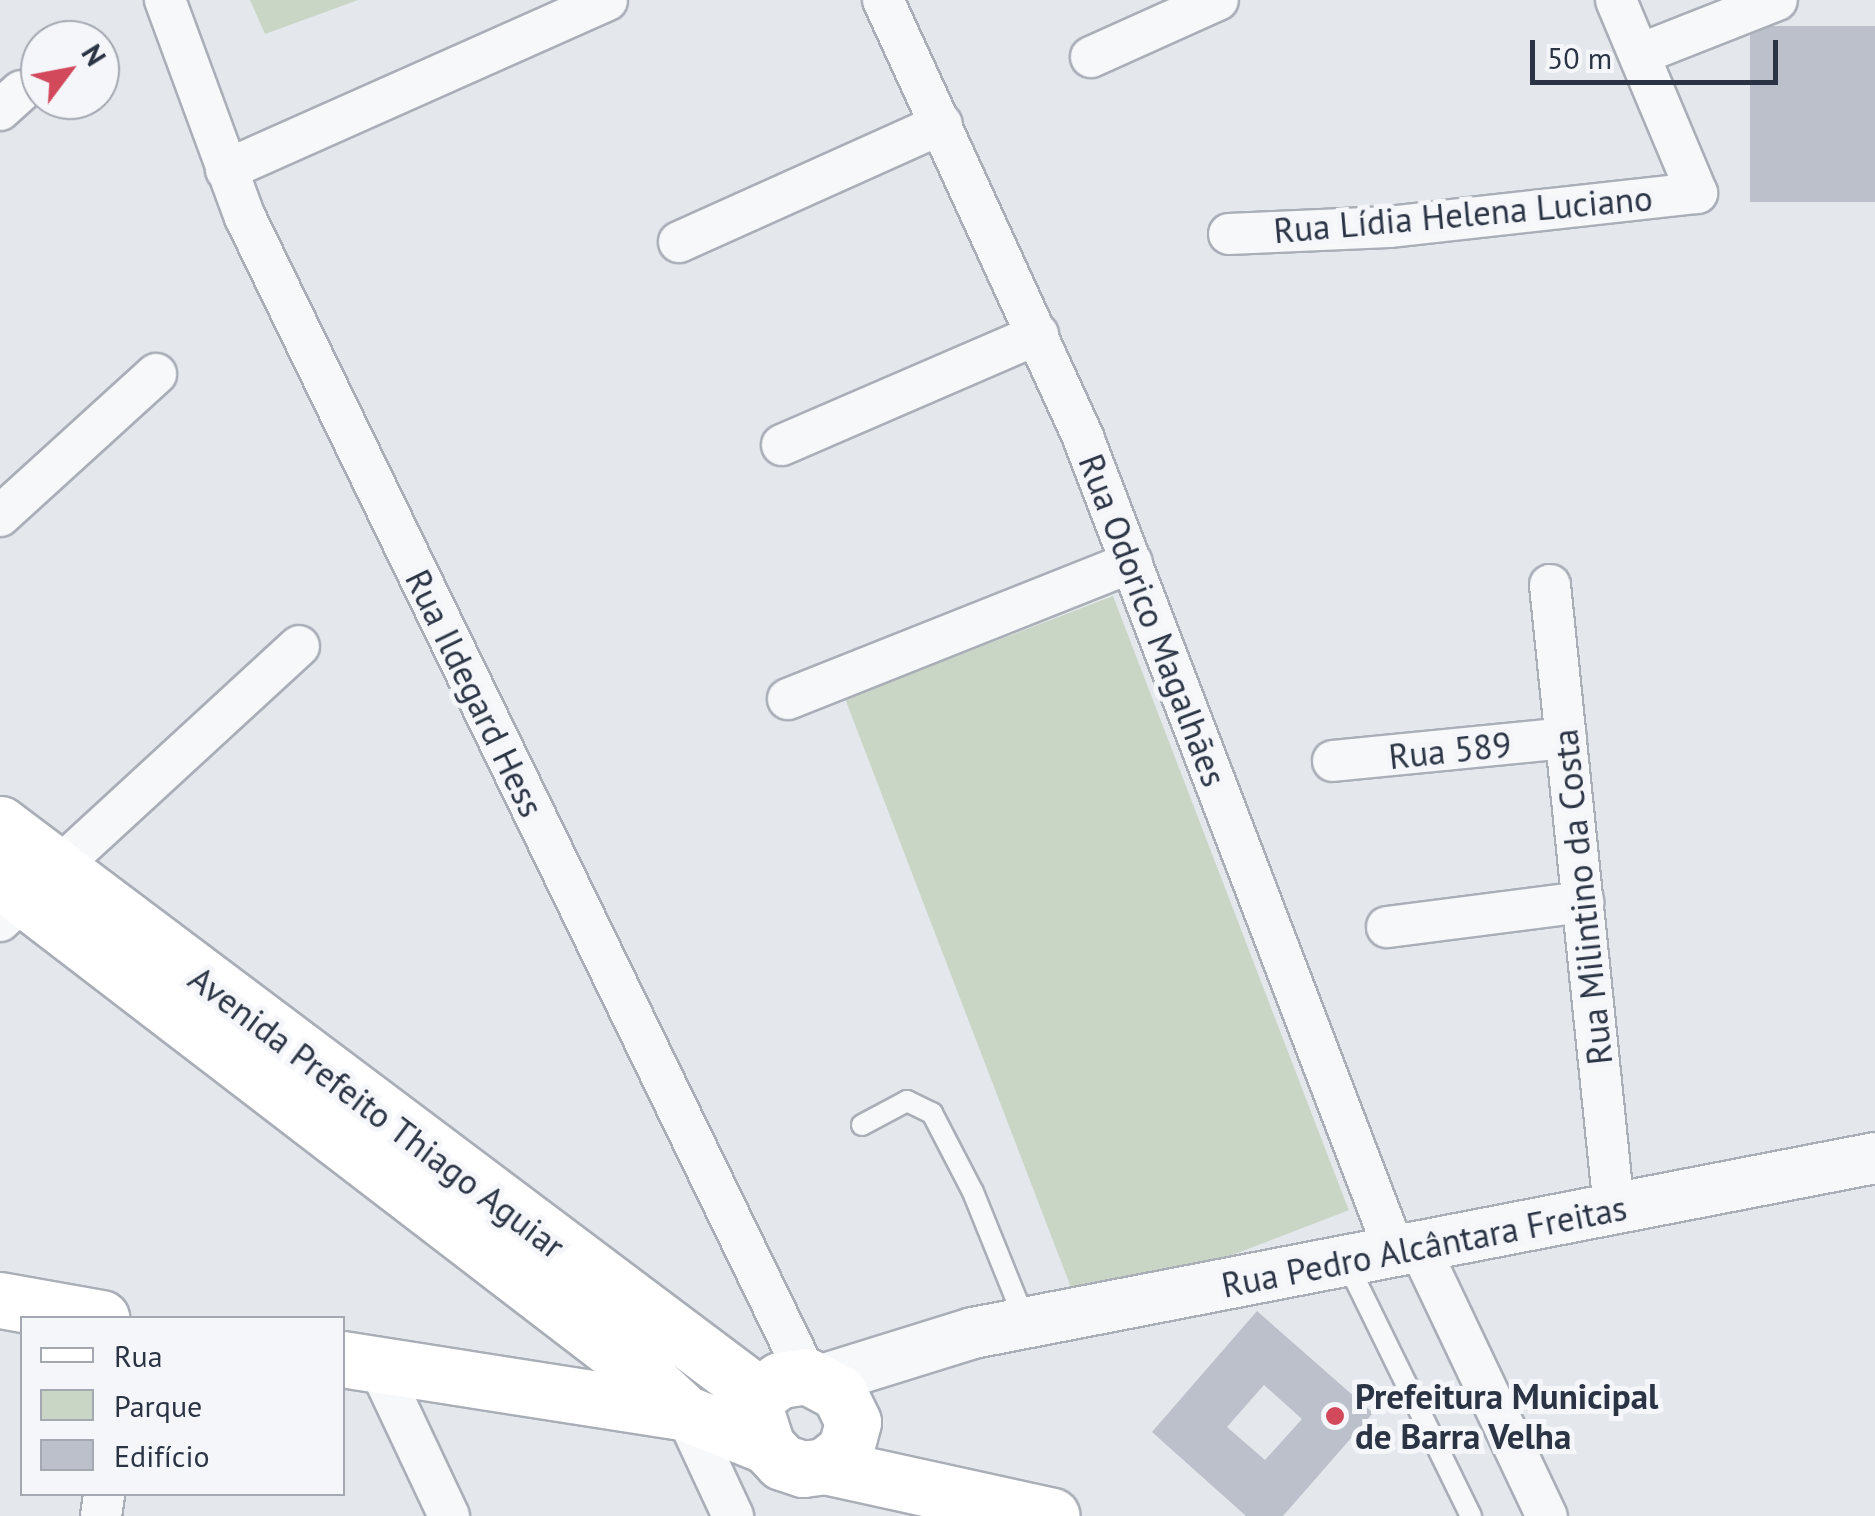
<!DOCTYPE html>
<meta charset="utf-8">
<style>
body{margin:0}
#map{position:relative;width:1875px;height:1516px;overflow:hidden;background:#e4e7ec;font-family:"PT Sans",sans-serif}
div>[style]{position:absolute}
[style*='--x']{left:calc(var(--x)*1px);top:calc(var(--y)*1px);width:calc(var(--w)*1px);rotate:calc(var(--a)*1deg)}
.green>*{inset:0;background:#c9d6c5;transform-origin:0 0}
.building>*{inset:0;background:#bbc0ca;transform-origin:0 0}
.roads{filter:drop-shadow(2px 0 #a9aeb7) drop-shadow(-2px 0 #a9aeb7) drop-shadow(0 2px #a9aeb7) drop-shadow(0 -2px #a9aeb7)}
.service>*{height:20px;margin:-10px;padding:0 10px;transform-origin:10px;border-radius:10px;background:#f7f8fa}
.minor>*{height:40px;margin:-20px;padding:0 20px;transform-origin:20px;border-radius:20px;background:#f7f8fa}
.tertiary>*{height:50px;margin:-25px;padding:0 25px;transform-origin:25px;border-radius:25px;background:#f7f8fa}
.secondary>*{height:55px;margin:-27.5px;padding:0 27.5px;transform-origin:27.5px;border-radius:27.5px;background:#fff}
.dots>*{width:28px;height:28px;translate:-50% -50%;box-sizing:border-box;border:5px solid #f4f6f9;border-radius:50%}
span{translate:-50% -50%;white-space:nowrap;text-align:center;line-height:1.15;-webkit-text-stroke:10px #f4f6f9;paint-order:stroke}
.street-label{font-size:35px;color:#2b3445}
.poi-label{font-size:35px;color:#2b3445;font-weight:700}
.left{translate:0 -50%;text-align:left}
.legend{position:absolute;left:20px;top:1316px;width:325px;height:180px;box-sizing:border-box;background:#f4f6f9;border:2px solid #a4a8b1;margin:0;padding:12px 18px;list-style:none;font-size:30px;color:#2b3445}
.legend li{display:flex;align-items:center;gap:20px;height:50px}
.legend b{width:50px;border:2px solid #a4a8b1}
.north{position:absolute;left:20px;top:20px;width:100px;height:100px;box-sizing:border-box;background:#f4f6f9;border:2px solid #a4a8b1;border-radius:50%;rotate:58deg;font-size:28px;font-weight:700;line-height:40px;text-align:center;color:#2b3445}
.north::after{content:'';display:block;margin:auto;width:35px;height:45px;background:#d1495b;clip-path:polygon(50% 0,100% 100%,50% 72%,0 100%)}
.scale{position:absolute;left:1530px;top:40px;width:248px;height:45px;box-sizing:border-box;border:5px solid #2b3445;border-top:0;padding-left:12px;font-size:30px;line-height:35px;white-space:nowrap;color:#2b3445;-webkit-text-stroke:8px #f4f6f9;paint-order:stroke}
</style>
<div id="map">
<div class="green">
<div style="clip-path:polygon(250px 0,358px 0,265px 34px)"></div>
<div style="left:1113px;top:596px;width:658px;height:287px;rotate:69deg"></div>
</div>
<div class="building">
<div style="left:1875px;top:26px;width:176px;height:125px;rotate:90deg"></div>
<div style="clip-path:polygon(evenodd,1257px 1311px,1373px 1413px,1283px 1516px,1246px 1516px,1152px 1432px,1257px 1311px,1264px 1385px,1302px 1419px,1265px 1460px,1227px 1427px,1264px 1385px)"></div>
</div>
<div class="roads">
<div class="service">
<div style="--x:862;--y:1125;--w:51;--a:-28.1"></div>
<div style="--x:907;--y:1101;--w:28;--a:26"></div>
<div style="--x:932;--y:1113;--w:89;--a:62.6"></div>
<div style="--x:973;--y:1192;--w:139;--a:68"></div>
<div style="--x:1347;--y:1263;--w:282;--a:63.9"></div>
</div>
<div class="minor">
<div style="--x:165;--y:0;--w:231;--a:69.8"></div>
<div style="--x:245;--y:217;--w:1288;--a:64.13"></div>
<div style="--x:883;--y:0;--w:484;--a:65.4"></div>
<div style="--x:1084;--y:440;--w:870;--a:69.04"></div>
<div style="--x:1640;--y:54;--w:147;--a:-21.5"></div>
<div style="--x:1091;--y:57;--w:139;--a:-24.2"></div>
<div style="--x:0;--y:110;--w:28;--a:-42"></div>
<div style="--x:226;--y:170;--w:417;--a:-24"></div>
<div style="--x:1229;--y:234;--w:160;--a:-2.5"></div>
<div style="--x:1389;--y:227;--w:310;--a:-6.3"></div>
<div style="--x:1697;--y:193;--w:209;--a:-112.8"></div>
<div style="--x:679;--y:242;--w:288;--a:-24.2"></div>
<div style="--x:782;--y:445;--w:279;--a:-23.4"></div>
<div style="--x:0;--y:516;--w:211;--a:-42.3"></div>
<div style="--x:1550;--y:585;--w:627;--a:84.14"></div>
<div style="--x:788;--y:699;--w:370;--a:-21.7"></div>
<div style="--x:1333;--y:761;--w:234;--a:-5.6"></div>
<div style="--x:0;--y:921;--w:406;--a:-42.6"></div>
<div style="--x:1387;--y:927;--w:198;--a:-7.3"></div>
<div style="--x:1419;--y:1247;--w:298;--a:64.6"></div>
<div style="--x:378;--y:1365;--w:167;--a:64.8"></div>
<div style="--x:685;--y:1413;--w:114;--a:65"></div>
<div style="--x:101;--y:1516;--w:22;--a:-82"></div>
</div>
<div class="tertiary">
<div style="--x:822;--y:1380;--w:158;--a:-17.3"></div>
<div style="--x:973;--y:1333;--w:919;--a:-10.98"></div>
</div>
<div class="secondary">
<div style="--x:0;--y:824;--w:950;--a:36.95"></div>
<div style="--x:0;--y:880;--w:808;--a:37.51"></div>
<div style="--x:641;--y:1372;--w:60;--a:43"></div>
<div style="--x:0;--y:1300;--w:103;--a:10.1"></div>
<div style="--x:342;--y:1359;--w:347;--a:8.9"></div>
<div style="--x:685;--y:1413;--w:88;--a:21.9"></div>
<div style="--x:807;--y:1376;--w:36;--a:28"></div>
<div style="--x:839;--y:1393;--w:32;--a:64"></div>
<div style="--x:853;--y:1422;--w:28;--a:105"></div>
<div style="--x:846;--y:1449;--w:27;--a:141"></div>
<div style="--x:825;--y:1466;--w:22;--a:172"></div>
<div style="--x:803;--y:1469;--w:22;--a:-162"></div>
<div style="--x:782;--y:1462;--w:22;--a:-133"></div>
<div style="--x:767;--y:1446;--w:40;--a:-108"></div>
<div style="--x:755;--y:1408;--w:14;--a:-73"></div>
<div style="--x:759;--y:1395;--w:26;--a:-36"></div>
<div style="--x:780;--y:1380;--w:27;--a:-8"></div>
<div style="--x:825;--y:1466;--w:232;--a:12.4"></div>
</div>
</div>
<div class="dots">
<div style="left:1335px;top:1416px;background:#d1495b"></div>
</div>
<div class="street-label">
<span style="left:1463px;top:214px;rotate:-5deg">Rua Lídia Helena Luciano</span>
<span style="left:1153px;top:620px;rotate:69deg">Rua Odorico Magalhães</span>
<span style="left:475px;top:693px;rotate:64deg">Rua Ildegard Hess</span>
<span style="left:1450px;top:750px;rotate:-6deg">Rua 589</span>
<span style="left:1582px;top:897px;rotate:-96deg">Rua Milintino da Costa</span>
<span style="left:377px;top:1112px;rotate:37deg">Avenida Prefeito Thiago Aguiar</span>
<span style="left:1424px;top:1246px;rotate:-11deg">Rua Pedro Alcântara Freitas</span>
</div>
<div class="poi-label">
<span class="left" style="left:1355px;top:1416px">Prefeitura Municipal<br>de Barra Velha</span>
</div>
<ul class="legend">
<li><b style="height:12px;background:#fff"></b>Rua</li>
<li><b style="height:28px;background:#c9d6c5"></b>Parque</li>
<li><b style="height:28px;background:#bbc0ca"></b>Edifício</li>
</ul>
<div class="north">N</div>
<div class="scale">50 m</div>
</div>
